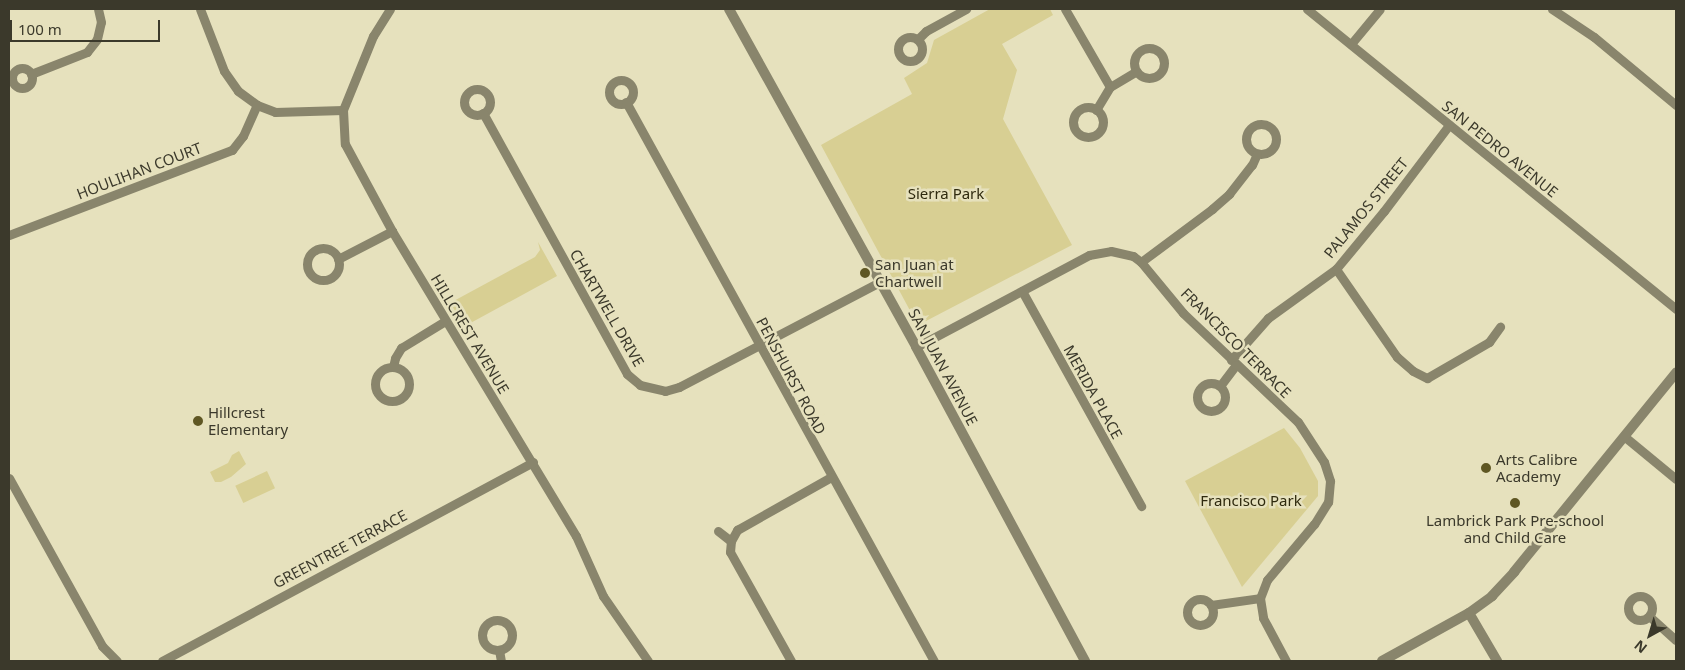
<!DOCTYPE html>
<style>
body{margin:0}
#map{position:relative;width:1685px;height:670px;overflow:hidden;background:#e6e1bd;font-family:"Noto Sans",sans-serif}
div>[style]{position:absolute}
[style*='--x']{left:calc(var(--x)*1px);top:calc(var(--y)*1px);width:calc(var(--w)*1px);rotate:calc(var(--a)*1deg)}
.green>*{inset:0;background:#d8cf93;transform-origin:0 0}
.minor>*{height:9px;margin:-4.5px;padding:0 4.5px;transform-origin:4.5px;border-radius:4.5px;background:#89856c}
.minor>.ring{margin:-4.5px;padding:0;box-sizing:content-box;background:none;border:9px solid #89856c;border-radius:50%}
.tertiary>*{height:10px;margin:-5px;padding:0 5px;transform-origin:5px;border-radius:5px;background:#89856c}
.dots>*{width:14px;height:14px;translate:-50% -50%;box-sizing:border-box;border:2px solid #e6e1bd;border-radius:50%}
span{translate:-50% -50%;white-space:nowrap;text-align:center;line-height:1.15;-webkit-text-stroke:5px #e6e1bd;paint-order:stroke}
.street-label{font-size:15px;color:#3b392b}
.park-label{font-size:15px;color:#2f2a0e}
.poi-label{font-size:15px;color:#3b392b}
.left{translate:0 -50%;text-align:left}
.frame{position:absolute;inset:0;border:10px solid #3b392b;pointer-events:none}
.north{position:absolute;left:1625px;top:610px;width:50px;height:50px;-webkit-text-stroke:4px #e6e1bd;paint-order:stroke;rotate:219deg;font-size:14px;font-weight:700;line-height:20px;text-align:center;color:#3b392b}
.north::after{content:'';display:block;margin:auto;width:18px;height:22px;background:#3b392b;clip-path:polygon(50% 0,100% 100%,50% 72%,0 100%)}
.scale{position:absolute;left:10px;top:20px;width:150px;height:22px;box-sizing:border-box;border:2px solid #3b392b;border-top:0;padding-left:6px;font-size:15px;line-height:18px;white-space:nowrap;color:#3b392b;-webkit-text-stroke:4px #e6e1bd;paint-order:stroke}
</style>
<div id="map">
<div class="green">
<div style="clip-path:polygon(990px 9px,1050px 9px,1053px 15px,1002px 44px,1017px 70px,1003px 119px,1072px 245px,926px 321px,919px 322px,914px 318px,821px 145px,912px 94px,904px 78px,927px 63px,934px 40px)"></div>
<div style="clip-path:polygon(538px 242px,557px 276px,465px 326px,450px 303px,535px 257px,540px 250px)"></div>
<div style="clip-path:polygon(1284px 428px,1300px 448px,1318px 481px,1318px 496px,1242px 587px,1185px 481px)"></div>
<div style="clip-path:polygon(239px 451px,246px 464px,231px 477px,221px 482px,215px 482px,210px 472px,228px 463px,232px 455px)"></div>
<div style="left:267px;top:471px;width:19px;height:35px;rotate:65deg"></div>
</div>
<div class="minor">
<div style="--x:200;--y:9;--w:66;--a:68.8"></div>
<div style="--x:224;--y:71;--w:24;--a:55"></div>
<div style="--x:238;--y:91;--w:24;--a:36"></div>
<div style="--x:257;--y:105;--w:19;--a:21"></div>
<div style="--x:275;--y:112;--w:68;--a:-1.7"></div>
<div style="--x:390;--y:9;--w:32;--a:122"></div>
<div style="--x:373;--y:36;--w:80;--a:112.1"></div>
<div style="--x:343;--y:110;--w:34;--a:87"></div>
<div style="--x:345;--y:144;--w:99;--a:61.6"></div>
<div style="--x:392;--y:231;--w:356;--a:58.9"></div>
<div style="--x:576;--y:536;--w:66;--a:65.8"></div>
<div style="--x:603;--y:596;--w:79;--a:55.3"></div>
<div style="--x:1065;--y:9;--w:90;--a:60"></div>
<div style="--x:1307;--y:9;--w:476;--a:39.1"></div>
<div style="--x:1552;--y:9;--w:50;--a:33.7"></div>
<div style="--x:1594;--y:37;--w:107;--a:39.7"></div>
<div class="ring" style="left:898px;top:37px;width:15px;height:15px"></div>
<div style="--x:918;--y:39;--w:11;--a:-45"></div>
<div style="--x:926;--y:31;--w:46;--a:-28.8"></div>
<div style="--x:1351;--y:44;--w:45;--a:-50.4"></div>
<div class="ring" style="left:1134px;top:48px;width:21px;height:21px"></div>
<div class="ring" style="left:12px;top:68px;width:11px;height:11px"></div>
<div style="--x:31;--y:74;--w:60;--a:-21.4"></div>
<div style="--x:87;--y:52;--w:16;--a:-52"></div>
<div style="--x:97;--y:39;--w:17;--a:-77"></div>
<div style="--x:101;--y:22;--w:13;--a:-103"></div>
<div class="ring" style="left:609px;top:80px;width:15px;height:15px"></div>
<div class="ring" style="left:464px;top:89px;width:17px;height:17px"></div>
<div style="--x:626;--y:102;--w:638;--a:61.15"></div>
<div class="ring" style="left:1073px;top:107px;width:21px;height:21px"></div>
<div style="--x:1096;--y:110;--w:27;--a:-59"></div>
<div style="--x:1110;--y:87;--w:31;--a:-31"></div>
<div style="--x:483;--y:113;--w:298;--a:61.1"></div>
<div style="--x:627;--y:374;--w:17;--a:40"></div>
<div style="--x:640;--y:385;--w:26;--a:13"></div>
<div style="--x:665;--y:391;--w:15;--a:-16"></div>
<div style="--x:679;--y:387;--w:227;--a:-27.6"></div>
<div class="ring" style="left:1246px;top:124px;width:21px;height:21px"></div>
<div style="--x:9;--y:235;--w:239;--a:-20.9"></div>
<div style="--x:232;--y:150;--w:18;--a:-52"></div>
<div style="--x:243;--y:136;--w:34;--a:-66"></div>
<div class="ring" style="left:307px;top:248px;width:23px;height:23px"></div>
<div style="--x:338;--y:259;--w:61;--a:-27.4"></div>
<div style="--x:1141;--y:262;--w:89;--a:-36.7"></div>
<div style="--x:1212;--y:209;--w:23;--a:-41"></div>
<div style="--x:1229;--y:194;--w:37;--a:-52"></div>
<div style="--x:1252;--y:165;--w:12;--a:-66"></div>
<div style="--x:1336;--y:269;--w:107;--a:55.3"></div>
<div style="--x:1397;--y:357;--w:21;--a:41"></div>
<div style="--x:1413;--y:371;--w:16;--a:27"></div>
<div style="--x:1427;--y:378;--w:72;--a:-30.1"></div>
<div style="--x:1489;--y:342;--w:19;--a:-54"></div>
<div style="--x:1022;--y:291;--w:246;--a:61"></div>
<div style="--x:916;--y:347;--w:196;--a:-28"></div>
<div style="--x:1089;--y:255;--w:22;--a:-10"></div>
<div style="--x:1111;--y:251;--w:23;--a:13"></div>
<div style="--x:1133;--y:256;--w:10;--a:37"></div>
<div style="--x:1141;--y:262;--w:66;--a:50.5"></div>
<div style="--x:1183;--y:313;--w:158;--a:43.5"></div>
<div style="--x:1298;--y:422;--w:48;--a:57"></div>
<div style="--x:1324;--y:462;--w:20;--a:72"></div>
<div style="--x:1330;--y:481;--w:21;--a:95"></div>
<div style="--x:1328;--y:502;--w:26;--a:122"></div>
<div style="--x:1314;--y:524;--w:73;--a:130"></div>
<div style="--x:1267;--y:580;--w:19;--a:111"></div>
<div style="--x:1260;--y:598;--w:20;--a:81"></div>
<div style="--x:1263;--y:618;--w:49;--a:61.9"></div>
<div style="--x:1231;--y:360;--w:56;--a:-48.6"></div>
<div style="--x:1268;--y:318;--w:84;--a:-35.8"></div>
<div style="--x:1336;--y:269;--w:75;--a:-50.4"></div>
<div style="--x:1384;--y:211;--w:108;--a:-52.9"></div>
<div style="--x:393;--y:367;--w:9;--a:-77"></div>
<div style="--x:395;--y:358;--w:12;--a:-59"></div>
<div style="--x:401;--y:348;--w:52;--a:-31.5"></div>
<div class="ring" style="left:375px;top:367px;width:25px;height:25px"></div>
<div class="ring" style="left:1197px;top:383px;width:19px;height:19px"></div>
<div style="--x:1220;--y:386;--w:26;--a:-53"></div>
<div style="--x:1625;--y:437;--w:66;--a:39.5"></div>
<div style="--x:9;--y:478;--w:192;--a:61"></div>
<div style="--x:102;--y:646;--w:21;--a:45"></div>
<div style="--x:718;--y:531;--w:16;--a:38"></div>
<div class="ring" style="left:1628px;top:596px;width:15px;height:15px"></div>
<div class="ring" style="left:1187px;top:599px;width:17px;height:17px"></div>
<div style="--x:1211;--y:605;--w:49;--a:-8.1"></div>
<div style="--x:1649;--y:616;--w:36;--a:42"></div>
<div class="ring" style="left:482px;top:620px;width:21px;height:21px"></div>
<div style="--x:499;--y:650;--w:11;--a:80"></div>
<div style="--x:162;--y:661;--w:421;--a:-28.2"></div>
<div style="--x:791;--y:661;--w:125;--a:-119.2"></div>
<div style="--x:730;--y:552;--w:11;--a:-85"></div>
<div style="--x:731;--y:541;--w:13;--a:-61"></div>
<div style="--x:737;--y:530;--w:108;--a:-29.4"></div>
</div>
<div class="tertiary">
<div style="--x:729;--y:9;--w:386;--a:61"></div>
<div style="--x:916;--y:347;--w:357;--a:61.7"></div>
<div style="--x:1469;--y:613;--w:56;--a:59.7"></div>
<div style="--x:1382;--y:661;--w:99;--a:-28.9"></div>
<div style="--x:1469;--y:613;--w:29;--a:-36"></div>
<div style="--x:1492;--y:596;--w:33;--a:-47"></div>
<div style="--x:1514;--y:572;--w:257;--a:-50.9"></div>
</div>
<div class="dots">
<div style="left:865px;top:273px;background:#5f5723"></div>
<div style="left:198px;top:421px;background:#5f5723"></div>
<div style="left:1486px;top:468px;background:#5f5723"></div>
<div style="left:1515px;top:503px;background:#5f5723"></div>
</div>
<div class="street-label">
<span style="left:1500px;top:149px;rotate:39deg">SAN PEDRO AVENUE</span>
<span style="left:139px;top:171px;rotate:-21deg">HOULIHAN COURT</span>
<span style="left:1366px;top:208px;rotate:-51deg">PALAMOS STREET</span>
<span style="left:607px;top:308px;rotate:60deg">CHARTWELL DRIVE</span>
<span style="left:470px;top:334px;rotate:59deg">HILLCREST AVENUE</span>
<span style="left:1236px;top:343px;rotate:45deg">FRANCISCO TERRACE</span>
<span style="left:943px;top:367px;rotate:62deg">SAN JUAN AVENUE</span>
<span style="left:791px;top:376px;rotate:62deg">PENSHURST ROAD</span>
<span style="left:1093px;top:392px;rotate:61deg">MERIDA PLACE</span>
<span style="left:340px;top:549px;rotate:-28deg">GREENTREE TERRACE</span>
</div>
<div class="park-label">
<span style="left:946px;top:194px">Sierra Park</span>
<span style="left:1251px;top:501px">Francisco Park</span>
</div>
<div class="poi-label">
<span class="left" style="left:875px;top:273px">San Juan at<br>Chartwell</span>
<span class="left" style="left:208px;top:421px">Hillcrest<br>Elementary</span>
<span class="left" style="left:1496px;top:468px">Arts Calibre<br>Academy</span>
<span style="left:1515px;top:529px">Lambrick Park Pre-school<br>and Child Care</span>
</div>
<div class="frame"></div>
<div class="north">N</div>
<div class="scale">100 m</div>
</div>
